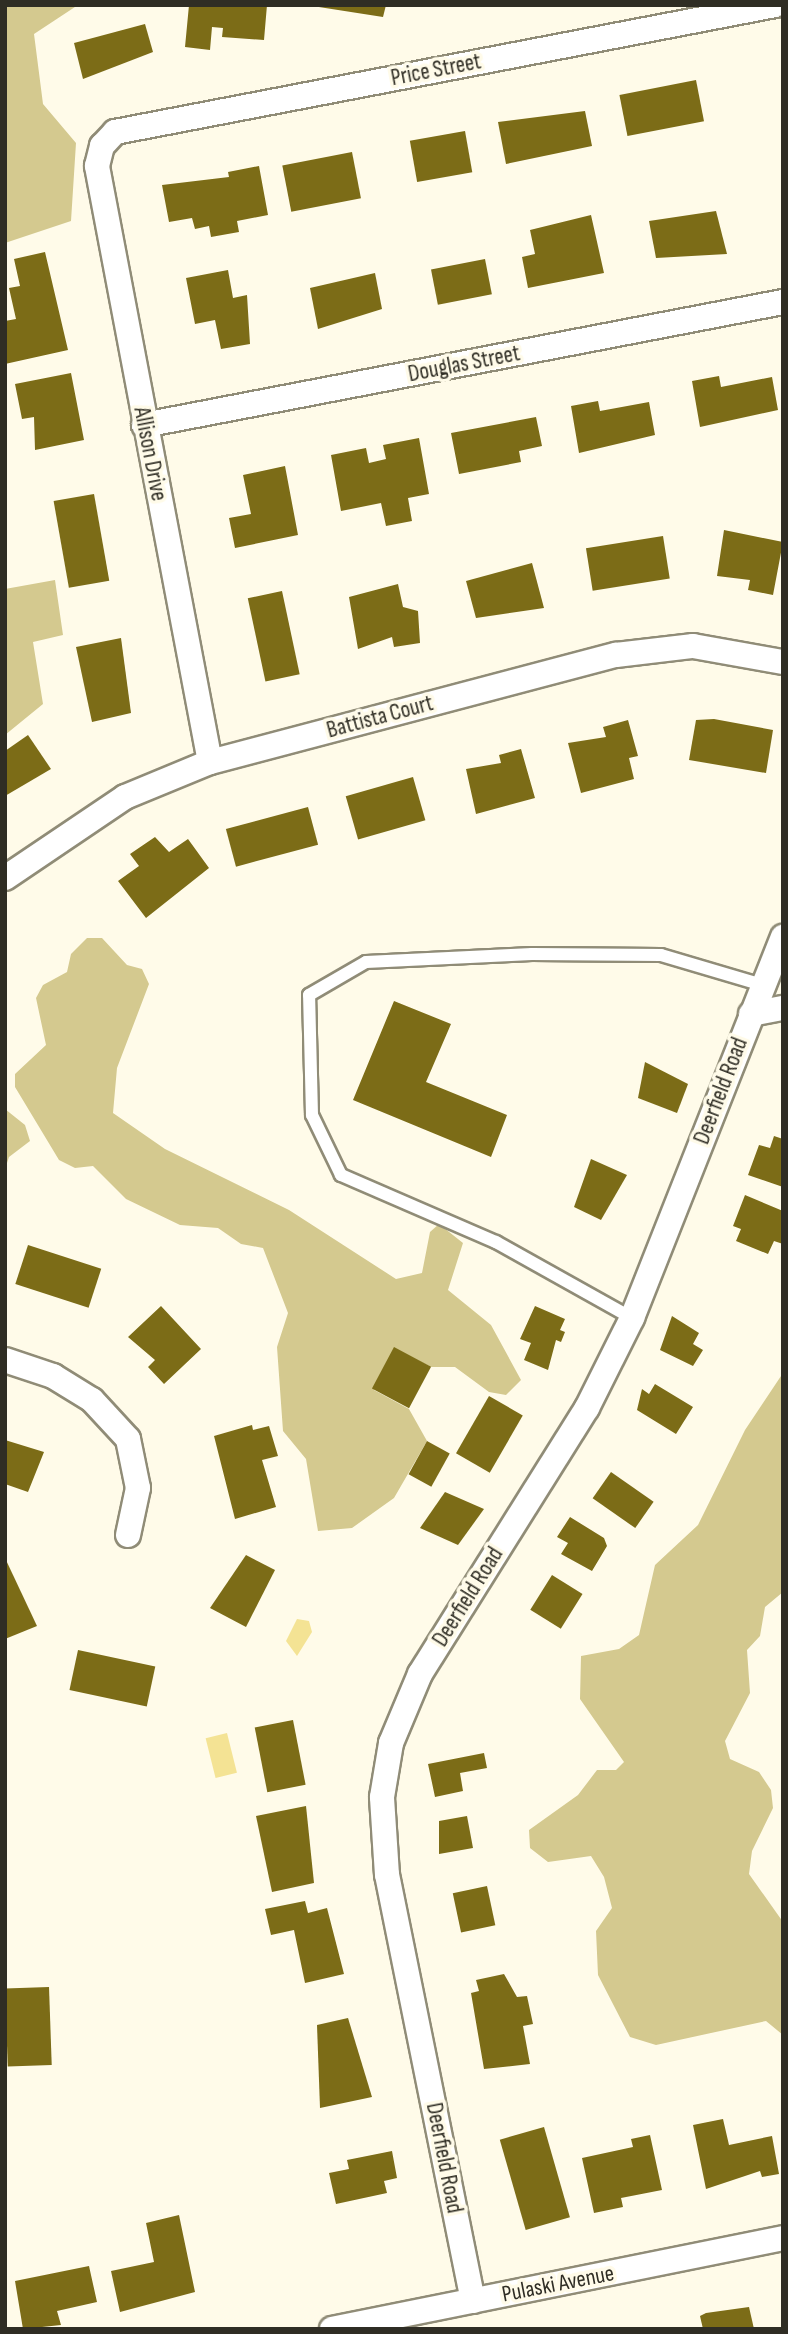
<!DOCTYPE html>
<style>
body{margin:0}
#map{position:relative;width:788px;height:2334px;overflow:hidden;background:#fffbe9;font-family:"Sofia Sans Condensed",sans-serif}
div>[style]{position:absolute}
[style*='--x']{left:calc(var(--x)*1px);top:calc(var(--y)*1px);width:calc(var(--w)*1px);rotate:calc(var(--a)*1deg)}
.green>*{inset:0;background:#d4c98f}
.water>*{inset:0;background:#f4e394;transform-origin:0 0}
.building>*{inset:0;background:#7c6c17;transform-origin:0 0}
.roads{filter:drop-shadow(2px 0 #908c77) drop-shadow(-2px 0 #908c77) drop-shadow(0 2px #908c77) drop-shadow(0 -2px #908c77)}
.lane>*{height:12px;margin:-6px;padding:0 6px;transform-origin:6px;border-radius:6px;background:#fff}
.street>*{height:24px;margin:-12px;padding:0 12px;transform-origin:12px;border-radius:12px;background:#fff}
span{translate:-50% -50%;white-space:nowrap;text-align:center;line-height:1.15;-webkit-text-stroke:7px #fffbe9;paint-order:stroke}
.street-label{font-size:23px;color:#2f2d24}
.frame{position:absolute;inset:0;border:7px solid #2f2d24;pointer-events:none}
</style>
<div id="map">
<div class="green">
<div style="clip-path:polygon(5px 5px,78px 5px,34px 34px,43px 104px,76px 143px,71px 221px,5px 243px)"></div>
<div style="clip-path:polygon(55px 580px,63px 635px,33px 642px,43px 704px,5px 735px,5px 589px)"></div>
<div style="clip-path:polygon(87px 938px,102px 938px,127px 965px,142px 969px,149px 984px,117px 1068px,113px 1113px,165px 1149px,289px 1210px,396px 1279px,422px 1273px,430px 1232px,439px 1224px,463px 1243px,448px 1290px,491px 1325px,521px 1380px,506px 1395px,489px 1392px,455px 1367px,431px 1367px,394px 1348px,374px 1390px,409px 1409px,427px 1441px,394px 1498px,352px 1528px,318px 1531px,306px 1459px,283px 1431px,277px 1347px,288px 1313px,263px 1248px,241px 1244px,218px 1228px,180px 1225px,126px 1199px,93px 1166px,75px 1168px,59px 1160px,15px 1087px,15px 1074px,46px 1045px,36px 998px,43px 985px,67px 972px,71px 954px)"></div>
<div style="clip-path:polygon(5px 1109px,25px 1125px,30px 1141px,9px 1157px,5px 1169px)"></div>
<div style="clip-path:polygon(783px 1373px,783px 1592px,765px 1607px,760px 1636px,747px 1650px,750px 1693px,725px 1741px,730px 1759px,759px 1772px,771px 1790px,773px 1808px,752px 1851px,749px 1874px,783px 1922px,783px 2035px,766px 2021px,656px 2045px,630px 2037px,598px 1975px,596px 1931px,612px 1908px,604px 1877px,591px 1856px,548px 1862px,530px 1848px,529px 1830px,578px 1795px,597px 1770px,616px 1770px,624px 1762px,580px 1699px,581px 1656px,619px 1649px,639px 1635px,655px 1565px,698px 1525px,745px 1430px)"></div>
</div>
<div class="water">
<div style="clip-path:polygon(297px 1619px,309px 1621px,312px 1632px,297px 1656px,286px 1641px)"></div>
<div style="left:227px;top:1733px;width:41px;height:22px;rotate:76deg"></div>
</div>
<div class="building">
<div style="clip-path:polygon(189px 5px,267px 5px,264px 40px,222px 37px,223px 28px,212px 27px,210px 50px,185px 47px)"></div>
<div style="clip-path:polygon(306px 5px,386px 5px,383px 17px)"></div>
<div style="clip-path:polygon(145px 24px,153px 52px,83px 79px,74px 43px)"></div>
<div style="left:696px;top:80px;width:42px;height:78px;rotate:79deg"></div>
<div style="clip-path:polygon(585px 111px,592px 146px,506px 164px,498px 122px)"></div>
<div style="left:465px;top:131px;width:42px;height:56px;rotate:80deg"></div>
<div style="left:352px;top:152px;width:47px;height:71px;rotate:79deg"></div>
<div style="clip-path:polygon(259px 166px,268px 215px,237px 221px,239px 232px,211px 237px,209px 226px,195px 229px,192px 218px,169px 222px,162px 185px,229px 177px,228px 172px)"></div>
<div style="clip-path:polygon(716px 211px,727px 254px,656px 258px,649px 221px)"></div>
<div style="clip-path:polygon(591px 215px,604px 273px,528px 288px,522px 257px,535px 254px,530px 230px)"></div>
<div style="clip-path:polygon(45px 252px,68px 350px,5px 364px,5px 321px,16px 319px,9px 288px,20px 286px,14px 259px)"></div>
<div style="left:485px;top:259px;width:36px;height:55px;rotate:79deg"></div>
<div style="clip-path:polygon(228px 270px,233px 298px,247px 295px,250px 344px,221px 349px,215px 320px,195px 324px,186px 278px)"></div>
<div style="clip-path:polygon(375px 273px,382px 309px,318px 329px,310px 288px)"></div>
<div style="clip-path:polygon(71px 373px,84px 440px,35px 450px,34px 417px,22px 419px,15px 384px)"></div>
<div style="clip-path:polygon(719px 376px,721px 387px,772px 377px,778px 410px,700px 427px,692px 381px)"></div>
<div style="clip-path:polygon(598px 401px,600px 411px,649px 402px,655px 435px,579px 453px,571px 406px)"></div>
<div style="clip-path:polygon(536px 417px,542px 446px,519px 451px,521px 462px,459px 474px,451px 433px)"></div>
<div style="clip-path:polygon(419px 438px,429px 494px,408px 498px,412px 521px,386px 526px,381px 503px,341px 511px,331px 455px,366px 448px,369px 463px,386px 459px,383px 445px)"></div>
<div style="clip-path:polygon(285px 466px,298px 535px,235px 548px,229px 518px,251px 514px,243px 475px)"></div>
<div style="left:94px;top:494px;width:88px;height:41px;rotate:80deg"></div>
<div style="clip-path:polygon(724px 530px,783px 542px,773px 595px,748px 590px,750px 580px,717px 576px)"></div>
<div style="left:663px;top:536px;width:43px;height:78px;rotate:81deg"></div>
<div style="clip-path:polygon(532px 563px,544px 608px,476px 618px,466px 581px)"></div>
<div style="clip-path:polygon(398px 584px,403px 607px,418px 611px,420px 643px,394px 647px,392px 637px,358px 649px,349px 597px)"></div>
<div style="left:282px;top:591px;width:85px;height:35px;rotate:78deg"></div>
<div style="clip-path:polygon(121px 638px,131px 713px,92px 722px,76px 647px)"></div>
<div style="clip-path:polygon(714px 719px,773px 730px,766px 773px,689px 760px,696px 720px)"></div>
<div style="clip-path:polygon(628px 720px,638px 756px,629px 758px,634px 779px,581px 793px,568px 743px,606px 737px,603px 727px)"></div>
<div style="clip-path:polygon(28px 735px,51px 769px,5px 796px,5px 751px)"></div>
<div style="clip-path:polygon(521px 749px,535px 798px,476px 814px,466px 769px,501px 763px,499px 755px)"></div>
<div style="left:413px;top:777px;width:45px;height:70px;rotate:74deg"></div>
<div style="left:308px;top:807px;width:39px;height:85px;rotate:75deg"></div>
<div style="clip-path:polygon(155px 837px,169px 852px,188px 839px,209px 868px,146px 918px,118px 881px,139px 866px,130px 854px)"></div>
<div style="clip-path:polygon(394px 1001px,451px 1024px,426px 1082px,507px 1115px,491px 1157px,353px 1100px)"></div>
<div style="clip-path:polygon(645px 1062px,688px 1084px,677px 1113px,638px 1098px)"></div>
<div style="clip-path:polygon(774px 1136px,783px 1139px,783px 1187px,748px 1175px,759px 1145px,770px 1148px)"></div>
<div style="clip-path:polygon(591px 1159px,627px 1175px,601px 1220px,574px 1207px)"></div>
<div style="clip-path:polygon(745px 1195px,783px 1211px,783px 1244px,774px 1241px,768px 1254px,736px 1241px,741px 1229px,733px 1226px)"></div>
<div style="left:28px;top:1245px;width:77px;height:41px;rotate:18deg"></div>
<div style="clip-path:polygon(161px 1306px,201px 1349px,164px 1384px,148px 1367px,155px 1360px,128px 1337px)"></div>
<div style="clip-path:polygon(535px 1306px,565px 1319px,560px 1330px,565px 1332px,561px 1342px,556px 1340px,548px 1370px,524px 1360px,531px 1343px,520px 1339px)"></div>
<div style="clip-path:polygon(672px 1316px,699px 1333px,693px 1344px,703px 1350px,693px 1366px,660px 1350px)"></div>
<div style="left:394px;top:1347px;width:42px;height:47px;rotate:28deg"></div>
<div style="clip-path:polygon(655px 1384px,693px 1407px,676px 1434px,637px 1410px,642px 1389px,649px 1394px)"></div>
<div style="left:489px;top:1396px;width:39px;height:66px;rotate:30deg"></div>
<div style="clip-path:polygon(252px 1425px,253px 1430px,269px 1426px,278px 1456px,262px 1460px,276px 1507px,235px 1519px,214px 1436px)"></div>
<div style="clip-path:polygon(5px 1440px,44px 1452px,28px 1492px,5px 1484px)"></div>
<div style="left:427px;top:1441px;width:26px;height:38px;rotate:29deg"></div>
<div style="left:611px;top:1472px;width:52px;height:32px;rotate:35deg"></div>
<div style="clip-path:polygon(445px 1492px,484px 1509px,458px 1545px,420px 1528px)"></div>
<div style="clip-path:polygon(570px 1517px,604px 1538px,607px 1546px,592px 1571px,561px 1554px,568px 1543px,557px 1537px)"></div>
<div style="clip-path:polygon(246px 1555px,275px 1570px,246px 1627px,210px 1608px)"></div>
<div style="clip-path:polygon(5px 1558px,37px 1626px,5px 1639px)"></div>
<div style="left:552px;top:1575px;width:36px;height:41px;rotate:32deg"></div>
<div style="left:78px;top:1650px;width:79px;height:41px;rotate:12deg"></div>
<div style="left:293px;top:1720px;width:66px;height:39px;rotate:79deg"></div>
<div style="clip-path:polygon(484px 1753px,487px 1768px,460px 1773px,463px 1791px,435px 1797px,428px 1764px)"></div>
<div style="clip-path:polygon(306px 1806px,314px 1883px,272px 1892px,256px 1816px)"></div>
<div style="clip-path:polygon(467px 1816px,473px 1848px,439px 1854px,439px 1821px)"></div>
<div style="left:487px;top:1886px;width:40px;height:35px;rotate:78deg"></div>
<div style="clip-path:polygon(305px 1901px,308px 1913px,327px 1908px,344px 1974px,305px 1983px,294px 1930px,271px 1935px,265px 1909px)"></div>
<div style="clip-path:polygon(504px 1974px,517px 1997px,527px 1996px,533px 2024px,523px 2026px,530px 2064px,484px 2069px,471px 1993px,479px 1991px,476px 1980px)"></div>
<div style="left:49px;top:1987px;width:78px;height:44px;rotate:88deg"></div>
<div style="clip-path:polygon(348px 2018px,372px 2097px,320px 2108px,317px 2025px)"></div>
<div style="clip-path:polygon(723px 2119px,729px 2145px,772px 2136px,779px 2174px,762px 2177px,760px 2171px,706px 2189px,693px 2125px)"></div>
<div style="left:544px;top:2127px;width:94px;height:46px;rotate:74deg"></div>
<div style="clip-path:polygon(650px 2135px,662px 2190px,621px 2198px,623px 2207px,594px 2213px,582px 2158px,633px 2147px,631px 2139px)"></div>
<div style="clip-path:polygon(392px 2151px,397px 2178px,384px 2181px,387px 2193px,336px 2204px,329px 2173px,349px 2169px,347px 2160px)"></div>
<div style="clip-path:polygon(179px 2215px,195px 2292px,120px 2312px,111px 2271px,154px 2262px,146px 2223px)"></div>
<div style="clip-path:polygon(89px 2266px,97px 2302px,57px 2311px,61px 2325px,23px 2329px,15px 2281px)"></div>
<div style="clip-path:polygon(749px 2307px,754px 2329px,703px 2329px,700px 2316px,706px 2313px)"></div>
</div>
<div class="roads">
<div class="lane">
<div style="--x:632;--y:1318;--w:156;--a:-150.8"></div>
<div style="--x:496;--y:1242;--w:169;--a:-156.6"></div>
<div style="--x:341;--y:1175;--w:67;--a:-115.8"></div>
<div style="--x:312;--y:1115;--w:120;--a:-91.4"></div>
<div style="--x:309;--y:995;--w:66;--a:-30.1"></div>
<div style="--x:366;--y:962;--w:166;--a:-2.8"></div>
<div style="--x:532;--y:954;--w:129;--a:0.4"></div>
<div style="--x:661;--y:955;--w:105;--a:16.5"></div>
</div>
<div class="street">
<div style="--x:144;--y:425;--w:651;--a:-10.9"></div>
<div style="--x:210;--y:762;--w:607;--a:-100.74"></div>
<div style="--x:97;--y:166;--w:21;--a:-76"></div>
<div style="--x:102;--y:146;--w:19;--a:-47"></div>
<div style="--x:115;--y:132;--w:672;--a:-10.89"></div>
<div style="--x:5;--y:878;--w:145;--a:-34"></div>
<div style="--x:125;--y:797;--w:92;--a:-22.4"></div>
<div style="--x:210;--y:762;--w:420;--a:-14.8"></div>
<div style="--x:616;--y:655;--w:78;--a:-6.7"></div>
<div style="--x:693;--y:646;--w:91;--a:10.1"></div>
<div style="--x:751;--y:1014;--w:33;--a:-11"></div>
<div style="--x:5;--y:1360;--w:51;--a:18.4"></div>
<div style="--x:53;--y:1376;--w:46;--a:31.6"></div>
<div style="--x:92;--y:1400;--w:53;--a:47.3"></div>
<div style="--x:128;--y:1439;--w:50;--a:78.5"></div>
<div style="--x:138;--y:1488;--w:48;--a:102"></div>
<div style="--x:473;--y:2301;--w:435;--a:-101.4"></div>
<div style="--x:387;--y:1875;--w:78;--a:-93.7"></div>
<div style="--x:382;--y:1797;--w:55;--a:-80.5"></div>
<div style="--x:391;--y:1743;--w:75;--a:-67.2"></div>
<div style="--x:420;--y:1674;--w:314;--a:-57.9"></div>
<div style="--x:587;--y:1408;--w:101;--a:-63.4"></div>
<div style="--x:632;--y:1318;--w:410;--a:-68.4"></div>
<div style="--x:332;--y:2329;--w:460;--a:-11.4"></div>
</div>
</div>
<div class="street-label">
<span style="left:436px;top:70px;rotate:-11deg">Price Street</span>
<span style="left:464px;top:364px;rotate:-11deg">Douglas Street</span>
<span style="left:150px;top:454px;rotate:79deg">Allison Drive</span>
<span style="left:380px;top:717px;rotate:-15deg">Battista Court</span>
<span style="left:721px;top:1091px;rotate:-69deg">Deerfield Road</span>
<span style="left:468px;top:1597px;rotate:-58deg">Deerfield Road</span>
<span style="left:444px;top:2158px;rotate:79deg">Deerfield Road</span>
<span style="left:558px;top:2284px;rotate:-11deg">Pulaski Avenue</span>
</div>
<div class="frame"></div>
</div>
